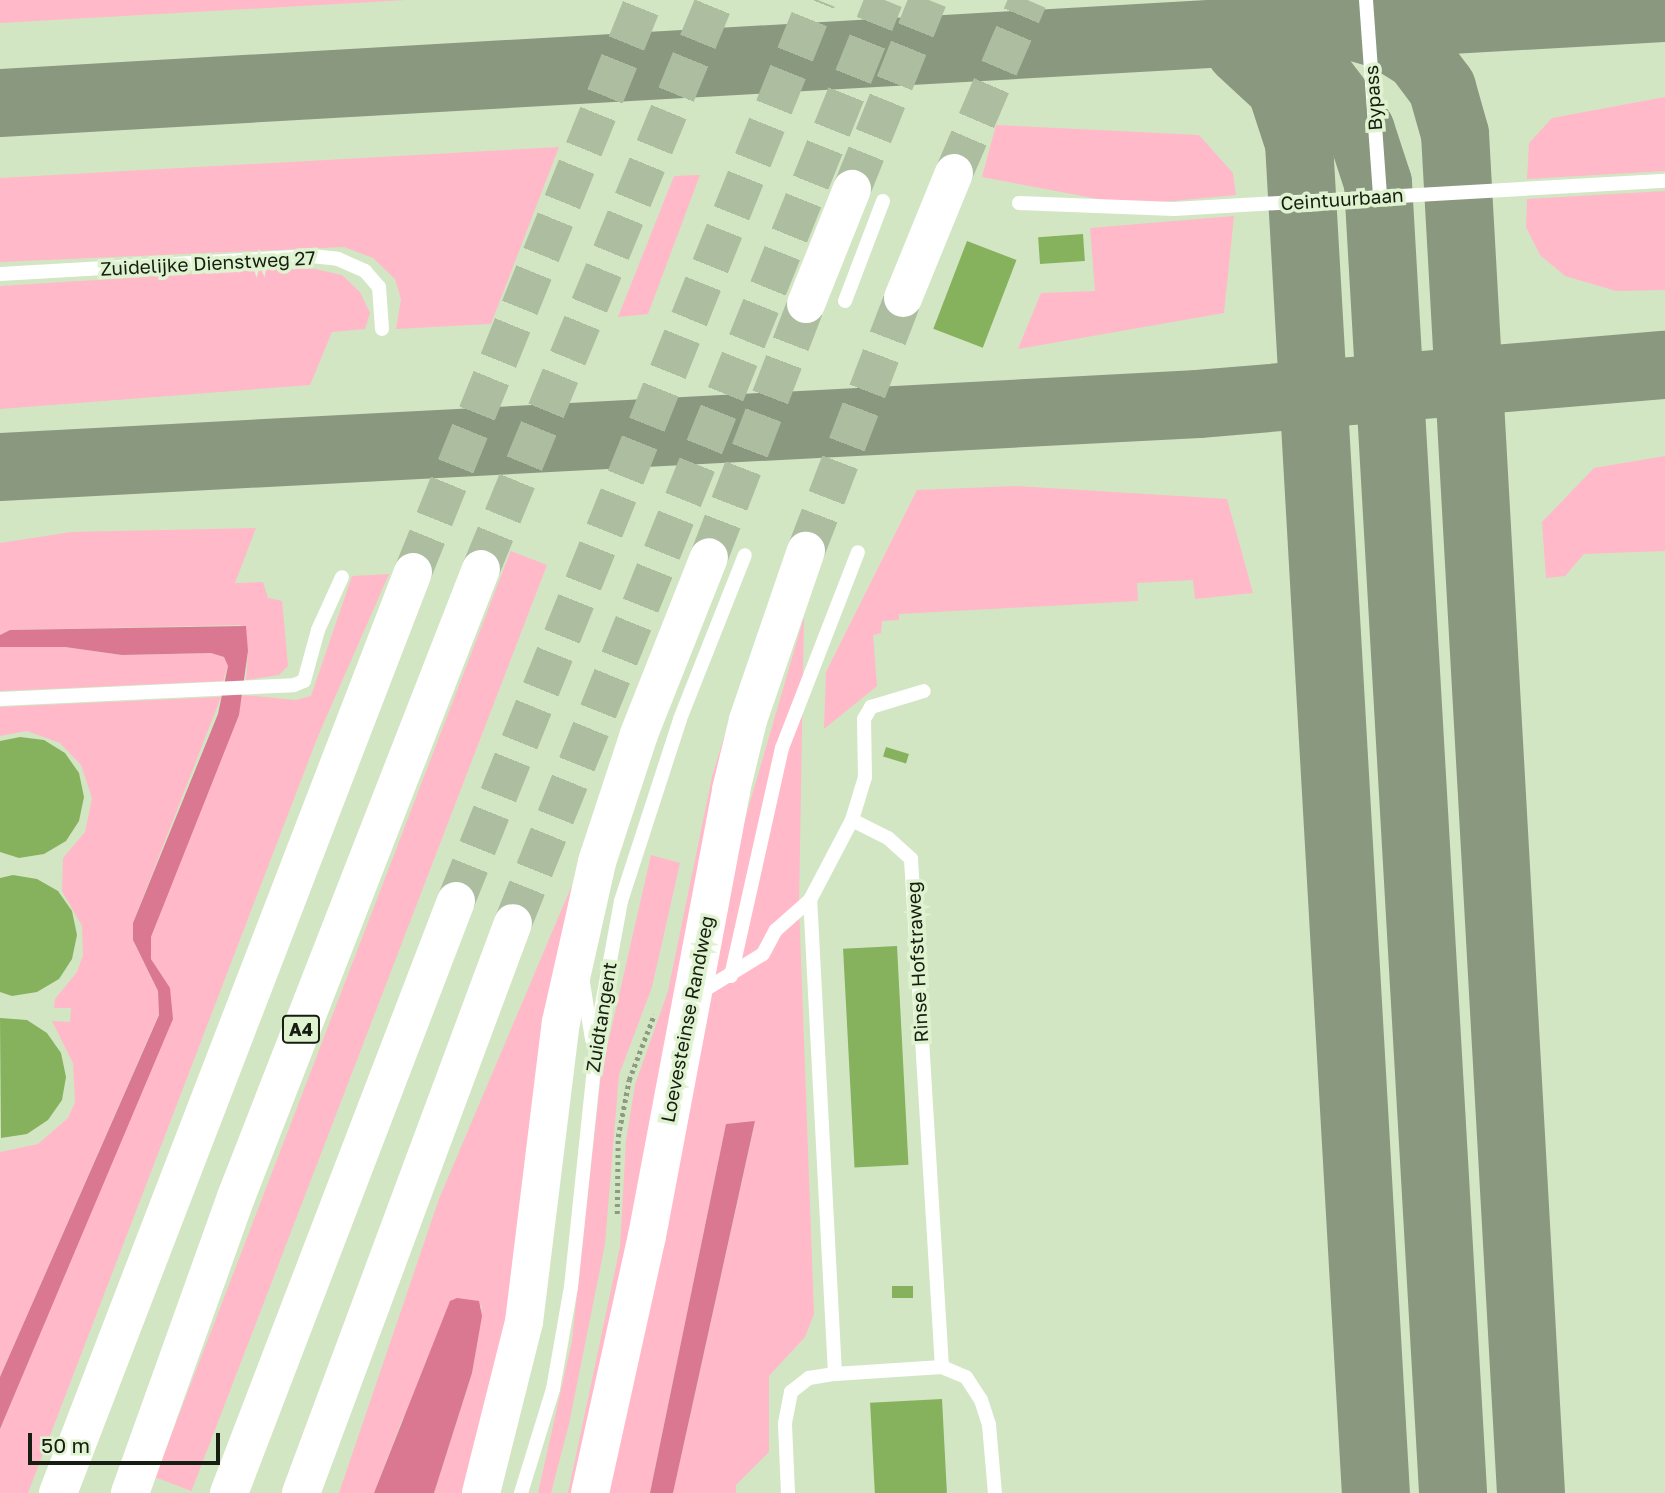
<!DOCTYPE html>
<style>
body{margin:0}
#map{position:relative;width:1665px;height:1493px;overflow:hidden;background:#d3e6c4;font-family:"Golos Text",sans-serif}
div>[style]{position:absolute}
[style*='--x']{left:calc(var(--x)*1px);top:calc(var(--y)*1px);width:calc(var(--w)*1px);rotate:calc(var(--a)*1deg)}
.green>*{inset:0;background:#ffb9c9;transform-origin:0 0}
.water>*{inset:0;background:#da7892}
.taxiway>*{height:68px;margin:-34px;padding:0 34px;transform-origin:34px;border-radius:34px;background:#8a987f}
.building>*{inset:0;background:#86b25e;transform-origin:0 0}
.secondary-tunnel>*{height:38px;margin-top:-19px;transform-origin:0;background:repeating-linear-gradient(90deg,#adbea0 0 38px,transparent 0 57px)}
.highway-tunnel>*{height:38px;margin-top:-19px;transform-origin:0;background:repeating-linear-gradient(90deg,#adbea0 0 38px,transparent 0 57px)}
.path>*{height:4.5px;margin-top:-2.25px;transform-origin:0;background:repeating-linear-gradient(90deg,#8d9b82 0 3.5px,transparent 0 7px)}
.lane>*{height:14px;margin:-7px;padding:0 7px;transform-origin:7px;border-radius:7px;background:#fff}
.secondary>*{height:38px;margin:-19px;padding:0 19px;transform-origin:19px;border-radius:19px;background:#fff}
.highway>*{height:38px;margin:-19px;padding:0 19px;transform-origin:19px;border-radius:19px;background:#fff}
span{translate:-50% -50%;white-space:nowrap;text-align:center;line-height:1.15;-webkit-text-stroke:7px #e0f3d1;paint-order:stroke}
.shield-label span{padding:2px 5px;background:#e0f3d1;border:2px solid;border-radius:5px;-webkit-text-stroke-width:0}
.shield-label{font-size:18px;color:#161d11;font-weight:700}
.street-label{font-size:19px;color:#161d11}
.scale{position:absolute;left:28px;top:1433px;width:192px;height:32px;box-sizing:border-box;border:4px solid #161d11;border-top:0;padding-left:9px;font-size:21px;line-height:24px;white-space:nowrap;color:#161d11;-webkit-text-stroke:5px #e0f3d1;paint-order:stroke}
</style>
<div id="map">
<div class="green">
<div style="clip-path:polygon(0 0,407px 0,0 23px)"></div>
<div style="clip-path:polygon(1665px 97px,1665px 171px,1527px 179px,1529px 143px,1552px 118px)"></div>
<div style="clip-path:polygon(996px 125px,1199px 135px,1233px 173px,1236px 195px,1130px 205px,982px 177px)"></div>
<div style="clip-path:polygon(559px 147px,491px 324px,396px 329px,401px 299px,395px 279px,373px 258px,344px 247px,0 262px,0 178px)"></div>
<div style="clip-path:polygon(700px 175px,648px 314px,618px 317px,674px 176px)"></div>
<div style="clip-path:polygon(1665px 191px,1665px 290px,1616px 291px,1565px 276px,1540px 255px,1526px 227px,1527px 199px)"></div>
<div style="clip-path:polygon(1234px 216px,1224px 313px,1018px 349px,1041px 293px,1095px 291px,1090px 228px)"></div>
<div style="clip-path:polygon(306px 267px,342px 275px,360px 292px,370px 313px,365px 329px,332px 332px,310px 385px,0 409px,0 286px)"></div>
<div style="clip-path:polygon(1665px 456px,1665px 551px,1584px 554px,1565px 576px,1546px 578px,1542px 522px,1594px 468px)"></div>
<div style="clip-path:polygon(1015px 486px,1227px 499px,1253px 593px,1195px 599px,1193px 580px,1137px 583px,1138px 601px,899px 614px,899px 620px,882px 621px,881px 633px,873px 635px,877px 686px,824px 729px,826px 672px,917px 490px)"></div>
<div style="clip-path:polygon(256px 528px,235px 583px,263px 582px,268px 598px,282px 601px,288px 666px,279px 675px,246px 680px,248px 651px,241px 625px,10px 630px,0 635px,0 543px,71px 532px)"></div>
<div style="left:547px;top:565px;width:992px;height:39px;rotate:111deg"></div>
<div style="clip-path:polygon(389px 574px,318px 736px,28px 1493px,0 1493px,0 1429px,170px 989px,151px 959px,151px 937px,243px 695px,296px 700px,311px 696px,352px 576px)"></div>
<div style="clip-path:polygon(804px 617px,799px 905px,814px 1314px,805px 1337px,769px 1376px,769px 1452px,736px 1485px,736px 1493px,673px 1493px,755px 1122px,726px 1124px,650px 1493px,601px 1493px,743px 826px)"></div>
<div style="clip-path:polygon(0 647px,65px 647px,122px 655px,212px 653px,224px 657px,228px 666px,223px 681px,0 691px)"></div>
<div style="clip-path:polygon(221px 697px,133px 923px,133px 940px,158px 991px,159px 1014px,0 1377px,0 1152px,38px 1144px,68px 1118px,75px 1102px,73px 1063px,52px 1021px,70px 1022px,71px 1008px,54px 1008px,55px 999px,77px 972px,83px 955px,82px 926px,62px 891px,63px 858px,85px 832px,92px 798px,81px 765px,60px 743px,27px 731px,0 736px,0 707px)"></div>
<div style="clip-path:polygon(734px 704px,577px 1493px,568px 1493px,620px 1247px,626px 1140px,635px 1085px,668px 991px,712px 777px)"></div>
<div style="clip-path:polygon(651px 855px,680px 863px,652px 987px,619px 1075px,605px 1244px,569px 1424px,551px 1493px,538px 1493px,572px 1341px,601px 1074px)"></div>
<div style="clip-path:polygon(572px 885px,536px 1073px,513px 1299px,468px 1493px,434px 1493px,472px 1373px,482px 1304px,402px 1420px,374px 1493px,339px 1493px,439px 1199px)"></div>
</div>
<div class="water">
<div style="clip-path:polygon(246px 626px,248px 651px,239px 715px,151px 937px,151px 959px,170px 988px,173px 1019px,0 1429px,0 1377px,159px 1015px,158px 991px,133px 940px,133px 923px,218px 714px,228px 666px,224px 657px,211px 653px,122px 655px,65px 647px,0 647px,0 635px,10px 630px)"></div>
<div style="clip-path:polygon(755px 1121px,673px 1493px,650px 1493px,726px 1124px)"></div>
<div style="clip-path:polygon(457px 1298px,479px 1301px,482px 1316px,472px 1373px,434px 1493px,374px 1493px,450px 1301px)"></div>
</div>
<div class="taxiway">
<div style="--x:1348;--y:25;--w:37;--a:16"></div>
<div style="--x:1384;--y:35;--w:40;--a:32"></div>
<div style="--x:1418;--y:56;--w:40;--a:53"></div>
<div style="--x:1442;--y:88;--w:48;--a:74.2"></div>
<div style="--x:1455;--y:134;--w:1361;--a:86.8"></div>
<div style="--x:1231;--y:36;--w:56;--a:17.8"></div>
<div style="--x:1284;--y:53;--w:43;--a:33.7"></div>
<div style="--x:1320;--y:77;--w:68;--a:52.8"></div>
<div style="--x:1361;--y:131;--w:55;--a:71.9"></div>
<div style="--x:1378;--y:183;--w:1312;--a:86.72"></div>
<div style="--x:1240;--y:50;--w:56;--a:42.8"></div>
<div style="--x:1281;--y:88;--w:58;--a:71.9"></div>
<div style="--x:1299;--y:143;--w:1352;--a:86.74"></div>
<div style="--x:0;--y:103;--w:1668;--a:-3.27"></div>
<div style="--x:0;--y:467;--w:1200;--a:-3.01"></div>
<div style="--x:1198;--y:404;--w:469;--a:-4.8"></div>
</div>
<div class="building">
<div style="left:1083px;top:234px;width:27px;height:45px;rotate:86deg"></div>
<div style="left:967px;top:241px;width:53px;height:94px;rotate:21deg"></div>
<div style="clip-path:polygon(20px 737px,44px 740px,65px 753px,79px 773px,84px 797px,79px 821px,66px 841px,44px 854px,19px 858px,0 852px,0 741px)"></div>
<div style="left:886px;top:747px;width:24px;height:10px;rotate:17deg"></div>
<div style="clip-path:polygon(13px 875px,37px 879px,58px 891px,72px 911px,77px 935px,72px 959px,59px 979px,37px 992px,12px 996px,0 992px,0 878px)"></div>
<div style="left:897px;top:946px;width:219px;height:54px;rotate:87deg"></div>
<div style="clip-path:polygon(0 1018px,27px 1020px,47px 1033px,61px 1053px,66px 1077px,62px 1100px,48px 1120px,27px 1134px,1px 1138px)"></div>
<div style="left:892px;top:1286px;width:21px;height:12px"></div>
<div style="left:942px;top:1399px;width:94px;height:72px;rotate:87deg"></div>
</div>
<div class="secondary-tunnel">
<div style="--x:954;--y:173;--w:188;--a:-66.8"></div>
<div style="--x:852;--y:189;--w:204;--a:-68.1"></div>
<div style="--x:806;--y:551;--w:271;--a:-69"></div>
<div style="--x:709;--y:557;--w:271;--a:-69"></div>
</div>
<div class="highway-tunnel">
<div style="--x:481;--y:569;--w:615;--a:-67.65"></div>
<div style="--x:413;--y:572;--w:617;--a:-68.01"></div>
<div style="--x:456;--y:901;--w:971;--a:-68.17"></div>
<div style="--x:513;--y:923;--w:995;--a:-68.1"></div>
</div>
<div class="path">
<div style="--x:617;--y:1214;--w:77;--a:-89.3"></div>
<div style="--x:618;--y:1137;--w:58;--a:-79.1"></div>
<div style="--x:629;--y:1080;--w:70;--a:-69"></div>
</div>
<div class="lane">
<div style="--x:1366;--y:0;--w:196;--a:85.9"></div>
<div style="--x:1019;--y:203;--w:155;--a:2.2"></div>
<div style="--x:1174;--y:209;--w:492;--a:-3.3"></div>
<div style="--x:0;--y:274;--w:312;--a:-3.3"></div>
<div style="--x:311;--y:256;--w:27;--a:6"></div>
<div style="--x:338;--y:259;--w:30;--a:24"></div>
<div style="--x:365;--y:271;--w:21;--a:49"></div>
<div style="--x:379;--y:287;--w:42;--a:85.9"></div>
<div style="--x:845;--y:301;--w:107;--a:-69.2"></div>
<div style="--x:0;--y:699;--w:294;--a:-2.7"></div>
<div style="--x:294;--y:685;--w:11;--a:-22"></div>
<div style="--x:304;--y:681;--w:53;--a:-74.6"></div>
<div style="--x:318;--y:630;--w:58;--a:-65.6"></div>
<div style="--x:852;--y:820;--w:40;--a:26.6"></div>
<div style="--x:888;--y:838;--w:31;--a:42"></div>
<div style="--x:911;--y:859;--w:509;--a:86.51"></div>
<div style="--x:942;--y:1367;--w:26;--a:23"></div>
<div style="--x:966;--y:1377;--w:27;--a:57"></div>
<div style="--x:981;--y:1400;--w:26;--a:72"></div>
<div style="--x:989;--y:1425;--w:68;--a:85"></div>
<div style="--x:731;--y:976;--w:234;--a:-77.4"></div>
<div style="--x:782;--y:748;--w:210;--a:-68.8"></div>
<div style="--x:583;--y:983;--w:57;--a:80.9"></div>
<div style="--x:698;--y:994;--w:76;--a:-31.6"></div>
<div style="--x:763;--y:954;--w:27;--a:-62"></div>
<div style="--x:776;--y:930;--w:45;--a:-41.4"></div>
<div style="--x:835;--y:1374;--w:107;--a:-3.7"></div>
<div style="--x:521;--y:1493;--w:109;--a:-72.9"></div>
<div style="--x:553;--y:1389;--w:104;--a:-80"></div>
<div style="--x:571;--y:1287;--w:267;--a:-84"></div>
<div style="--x:599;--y:1021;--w:122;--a:-79.6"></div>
<div style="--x:621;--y:901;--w:191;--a:-72"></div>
<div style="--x:680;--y:719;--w:176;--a:-68.4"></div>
<div style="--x:788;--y:1493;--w:70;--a:-92.5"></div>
<div style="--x:785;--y:1423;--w:32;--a:-79"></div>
<div style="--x:791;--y:1392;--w:23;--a:-38"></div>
<div style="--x:809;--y:1378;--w:26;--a:-9"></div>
<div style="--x:835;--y:1374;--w:475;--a:-93"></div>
<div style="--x:810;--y:900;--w:90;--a:-62.3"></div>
<div style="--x:852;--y:820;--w:45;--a:-73.2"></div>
<div style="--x:865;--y:777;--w:58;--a:-91"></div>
<div style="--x:864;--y:719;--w:14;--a:-60"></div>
<div style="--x:871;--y:707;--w:55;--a:-16.8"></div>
</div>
<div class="secondary">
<div style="--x:903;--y:298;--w:135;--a:-67.8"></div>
<div style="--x:806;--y:304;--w:124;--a:-68.2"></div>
<div style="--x:481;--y:1493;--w:176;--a:-75.9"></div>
<div style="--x:524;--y:1322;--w:302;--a:-83"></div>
<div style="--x:561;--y:1022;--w:164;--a:-77.3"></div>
<div style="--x:597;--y:862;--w:135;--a:-71.8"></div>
<div style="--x:639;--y:734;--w:190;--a:-68.4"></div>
<div style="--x:590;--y:1493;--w:263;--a:-77.5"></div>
<div style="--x:647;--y:1236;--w:454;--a:-79.3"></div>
<div style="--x:731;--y:790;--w:72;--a:-76.3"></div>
<div style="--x:748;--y:720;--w:179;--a:-71.1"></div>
</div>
<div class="highway">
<div style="--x:58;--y:1493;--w:987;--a:-68.92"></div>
<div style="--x:130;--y:1493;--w:314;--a:-70.3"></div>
<div style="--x:236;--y:1197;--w:674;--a:-68.69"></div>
<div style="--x:229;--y:1493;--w:634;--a:-69.02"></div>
<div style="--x:301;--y:1493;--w:608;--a:-69.6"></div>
</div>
<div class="shield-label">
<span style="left:301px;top:1029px">A4</span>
</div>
<div class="street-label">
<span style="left:1373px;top:98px;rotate:-94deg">Bypass</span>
<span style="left:1342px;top:199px;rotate:-4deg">Ceintuurbaan</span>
<span style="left:208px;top:263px;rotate:-3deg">Zuidelijke Dienstweg 27</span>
<span style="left:917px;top:962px;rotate:-93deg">Rinse Hofstraweg</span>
<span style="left:601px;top:1017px;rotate:-81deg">Zuidtangent</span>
<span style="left:687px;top:1019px;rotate:-79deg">Loevesteinse Randweg</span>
</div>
<div class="scale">50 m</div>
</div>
